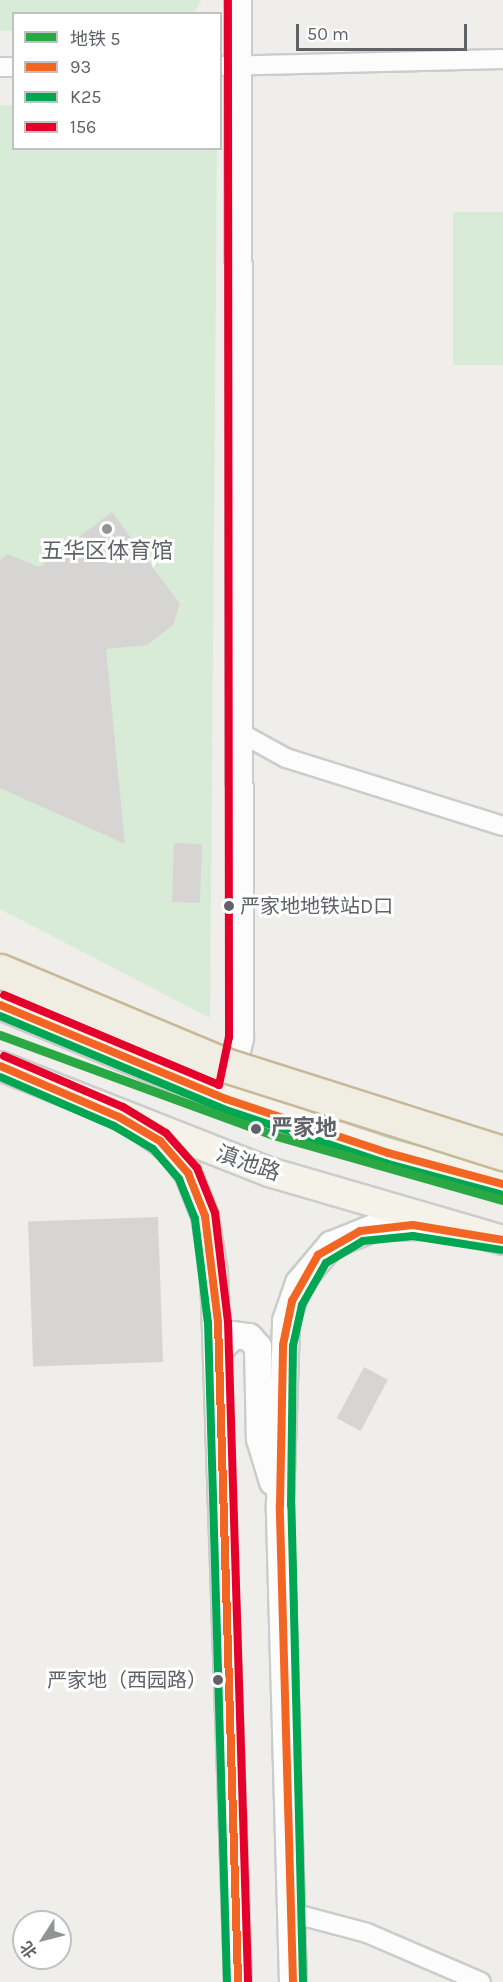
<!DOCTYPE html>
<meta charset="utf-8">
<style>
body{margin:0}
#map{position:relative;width:503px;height:1982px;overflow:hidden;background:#efeeea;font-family:Karla,"Noto Sans SC",sans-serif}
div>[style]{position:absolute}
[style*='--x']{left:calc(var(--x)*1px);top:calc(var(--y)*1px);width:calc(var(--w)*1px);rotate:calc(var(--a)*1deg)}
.green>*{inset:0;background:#d8ebd6;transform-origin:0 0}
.building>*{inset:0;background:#d6d5d3;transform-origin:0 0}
.roads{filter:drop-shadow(2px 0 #cbcccc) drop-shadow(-2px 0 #cbcccc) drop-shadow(0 2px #cbcccc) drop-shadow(0 -2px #cbcccc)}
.street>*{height:18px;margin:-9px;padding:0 9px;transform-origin:9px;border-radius:9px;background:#fdfcfc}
.secondary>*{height:26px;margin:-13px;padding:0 13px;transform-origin:13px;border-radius:13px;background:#fdfcfc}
.primary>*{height:28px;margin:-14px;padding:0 14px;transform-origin:14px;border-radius:14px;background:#f4f2e9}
.bridges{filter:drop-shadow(2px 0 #c8b996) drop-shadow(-2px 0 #c8b996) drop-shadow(0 2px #c8b996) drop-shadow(0 -2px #c8b996)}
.highway-bridge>*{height:33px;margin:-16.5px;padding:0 16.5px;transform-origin:16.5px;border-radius:16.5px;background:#f0ede3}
.bus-1>*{height:8px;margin:-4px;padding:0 4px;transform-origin:4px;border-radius:4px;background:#f26522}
.bus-2>*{height:8px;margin:-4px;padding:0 4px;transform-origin:4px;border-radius:4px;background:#00a651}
.bus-3>*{height:8px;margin:-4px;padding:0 4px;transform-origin:4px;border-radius:4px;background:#e4002b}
.metro-1>*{height:9px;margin:-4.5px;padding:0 4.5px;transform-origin:4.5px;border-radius:4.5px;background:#2aa844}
.dots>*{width:16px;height:16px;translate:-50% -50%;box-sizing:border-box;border:3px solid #fff;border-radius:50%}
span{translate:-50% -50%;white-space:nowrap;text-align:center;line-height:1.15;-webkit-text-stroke:6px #fff;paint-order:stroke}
.bus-label{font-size:20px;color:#5f6368}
.left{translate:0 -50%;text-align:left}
.right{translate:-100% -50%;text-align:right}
.poi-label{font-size:22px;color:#5f6368}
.stop-label{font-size:22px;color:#5f6368;font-weight:700}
.street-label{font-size:22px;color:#5f6368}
.legend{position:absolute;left:12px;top:12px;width:210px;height:138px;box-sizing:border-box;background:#fff;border:2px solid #bfc1c3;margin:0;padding:8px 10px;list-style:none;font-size:18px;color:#5f6368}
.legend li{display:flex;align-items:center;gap:12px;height:30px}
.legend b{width:30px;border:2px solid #bfc1c3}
.north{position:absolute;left:12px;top:1910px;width:60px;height:60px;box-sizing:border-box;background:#fff;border:2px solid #bfc1c3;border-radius:50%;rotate:234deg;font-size:16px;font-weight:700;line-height:24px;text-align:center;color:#5f6368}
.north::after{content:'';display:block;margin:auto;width:21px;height:27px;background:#919496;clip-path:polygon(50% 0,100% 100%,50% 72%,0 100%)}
.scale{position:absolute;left:296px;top:24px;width:171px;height:27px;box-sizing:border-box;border:3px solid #5f6368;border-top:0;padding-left:8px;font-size:18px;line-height:21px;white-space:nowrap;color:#5f6368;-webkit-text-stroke:4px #fff;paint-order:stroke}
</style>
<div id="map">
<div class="green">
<div style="clip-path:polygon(0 0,201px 0,194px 13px,14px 14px,13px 31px,0 31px)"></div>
<div style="clip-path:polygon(0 105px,13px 105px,14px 148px,217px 149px,210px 1018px,0 909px)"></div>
<div style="left:453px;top:212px;width:50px;height:153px"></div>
</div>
<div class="building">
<div style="clip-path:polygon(112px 512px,180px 604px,173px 625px,147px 645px,106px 649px,125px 844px,0 788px,0 560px,8px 554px,39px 567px)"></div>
<div style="left:174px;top:843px;width:28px;height:59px;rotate:2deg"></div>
<div style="left:158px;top:1217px;width:145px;height:130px;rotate:88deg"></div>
<div style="left:364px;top:1367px;width:27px;height:58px;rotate:28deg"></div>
</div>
<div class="roads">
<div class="street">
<div style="--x:220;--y:66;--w:283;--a:-1.4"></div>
<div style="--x:0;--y:67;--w:14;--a:0"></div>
<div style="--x:239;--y:732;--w:54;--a:29"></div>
<div style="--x:286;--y:758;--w:227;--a:17.4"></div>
<div style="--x:292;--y:1913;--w:78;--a:14.9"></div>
<div style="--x:367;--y:1933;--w:124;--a:23.3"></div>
</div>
<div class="secondary">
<div style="--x:226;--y:1099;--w:63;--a:-77.1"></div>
<div style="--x:240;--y:1038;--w:1038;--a:-90.11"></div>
<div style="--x:138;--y:1126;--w:41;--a:36"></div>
<div style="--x:171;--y:1150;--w:29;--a:54"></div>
<div style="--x:188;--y:1173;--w:46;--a:68.4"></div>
<div style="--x:205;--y:1216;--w:58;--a:81"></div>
<div style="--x:214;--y:1273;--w:709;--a:88.06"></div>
<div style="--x:219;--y:1350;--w:21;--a:-45"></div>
<div style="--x:234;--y:1335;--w:15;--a:8"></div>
<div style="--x:249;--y:1337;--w:13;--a:48"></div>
<div style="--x:258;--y:1347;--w:92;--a:88.8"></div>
<div style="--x:260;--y:1439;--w:45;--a:73.2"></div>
<div style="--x:293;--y:1982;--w:477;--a:-91.6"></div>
<div style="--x:280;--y:1505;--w:184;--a:-88.1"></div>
<div style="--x:286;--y:1321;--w:40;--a:-71.1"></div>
<div style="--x:299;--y:1283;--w:50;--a:-49.9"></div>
<div style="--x:331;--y:1245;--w:48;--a:-21.8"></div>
<div style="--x:376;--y:1227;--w:56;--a:-1"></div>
</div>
<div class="primary">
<div style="--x:0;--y:1005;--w:245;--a:22.6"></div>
<div style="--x:226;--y:1099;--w:171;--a:18.4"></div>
<div style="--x:388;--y:1153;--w:119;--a:15.1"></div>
<div style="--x:0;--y:1066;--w:289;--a:21.5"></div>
<div style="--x:269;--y:1172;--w:244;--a:16.2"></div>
</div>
</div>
<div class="bridges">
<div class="highway-bridge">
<div style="--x:0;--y:971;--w:244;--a:22.7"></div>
<div style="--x:225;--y:1065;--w:292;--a:17.6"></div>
</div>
</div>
<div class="bus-1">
<div style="--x:0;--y:1005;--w:245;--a:22.6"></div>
<div style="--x:226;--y:1099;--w:171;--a:18.4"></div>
<div style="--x:388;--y:1153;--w:119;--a:15.1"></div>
<div style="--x:0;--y:1066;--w:129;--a:23.2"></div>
<div style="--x:119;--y:1117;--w:48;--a:30.3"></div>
<div style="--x:160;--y:1141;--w:43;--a:48.8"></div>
<div style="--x:188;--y:1173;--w:46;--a:68.4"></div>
<div style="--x:205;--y:1216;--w:107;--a:83"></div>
<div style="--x:218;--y:1322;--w:660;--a:88.26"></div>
<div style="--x:293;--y:1982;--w:477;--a:-91.6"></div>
<div style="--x:280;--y:1505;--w:160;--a:-88.9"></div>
<div style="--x:283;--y:1345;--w:45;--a:-78.4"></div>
<div style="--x:292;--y:1301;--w:53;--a:-60.5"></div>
<div style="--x:318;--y:1255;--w:48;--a:-29.7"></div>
<div style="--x:360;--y:1231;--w:53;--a:-6.5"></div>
<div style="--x:413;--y:1225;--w:91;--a:9.5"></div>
</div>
<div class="bus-2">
<div style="--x:0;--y:1016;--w:242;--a:22.6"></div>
<div style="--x:223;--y:1109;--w:171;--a:18.4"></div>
<div style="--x:385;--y:1163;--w:119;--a:15.1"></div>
<div style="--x:0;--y:1077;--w:124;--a:23.3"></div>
<div style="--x:114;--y:1126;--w:45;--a:30.5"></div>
<div style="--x:153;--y:1149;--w:40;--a:49"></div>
<div style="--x:179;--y:1179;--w:43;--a:68.2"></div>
<div style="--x:195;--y:1219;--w:105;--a:82.9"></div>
<div style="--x:208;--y:1323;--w:659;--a:88.35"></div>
<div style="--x:303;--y:1982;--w:477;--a:-91.4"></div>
<div style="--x:291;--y:1505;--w:159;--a:-89.3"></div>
<div style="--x:293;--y:1346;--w:42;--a:-77.6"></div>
<div style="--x:302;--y:1305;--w:48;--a:-60.3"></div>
<div style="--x:326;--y:1263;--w:43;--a:-30.7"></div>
<div style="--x:363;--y:1241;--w:50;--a:-5.7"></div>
<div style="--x:413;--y:1236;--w:89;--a:9"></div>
</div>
<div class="bus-3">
<div style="--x:4;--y:995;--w:233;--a:22.7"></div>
<div style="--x:219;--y:1085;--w:49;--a:-78.2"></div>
<div style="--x:229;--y:1037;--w:1037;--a:-90.06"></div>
<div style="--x:4;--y:1056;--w:129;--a:23.2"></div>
<div style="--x:123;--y:1107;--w:50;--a:31.2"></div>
<div style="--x:166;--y:1133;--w:47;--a:48.5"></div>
<div style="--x:197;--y:1168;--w:48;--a:68.2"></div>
<div style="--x:215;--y:1213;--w:110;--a:83.2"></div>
<div style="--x:228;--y:1322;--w:660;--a:88.26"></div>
</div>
<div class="metro-1">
<div style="--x:0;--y:1035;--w:291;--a:20.1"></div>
<div style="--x:273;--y:1135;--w:239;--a:15.8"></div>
</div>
<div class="dots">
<div style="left:107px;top:529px;background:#919496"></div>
<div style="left:229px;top:906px;background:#5f6368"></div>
<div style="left:256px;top:1129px;background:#5f6368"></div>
<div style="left:218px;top:1680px;background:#5f6368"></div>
</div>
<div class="bus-label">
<span class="left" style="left:240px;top:906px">严家地地铁站D口</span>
<span class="right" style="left:207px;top:1680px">严家地（西园路）</span>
</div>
<div class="poi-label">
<span style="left:107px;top:552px">五华区体育馆</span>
</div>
<div class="stop-label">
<span class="left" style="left:271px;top:1129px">严家地</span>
</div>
<div class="street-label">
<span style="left:248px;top:1164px;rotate:19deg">滇池路</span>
</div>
<ul class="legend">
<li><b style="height:8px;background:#2aa844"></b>地铁 5</li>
<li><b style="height:8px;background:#f26522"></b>93</li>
<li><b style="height:8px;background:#00a651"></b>K25</li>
<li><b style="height:8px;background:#e4002b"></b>156</li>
</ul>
<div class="north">北</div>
<div class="scale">50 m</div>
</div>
